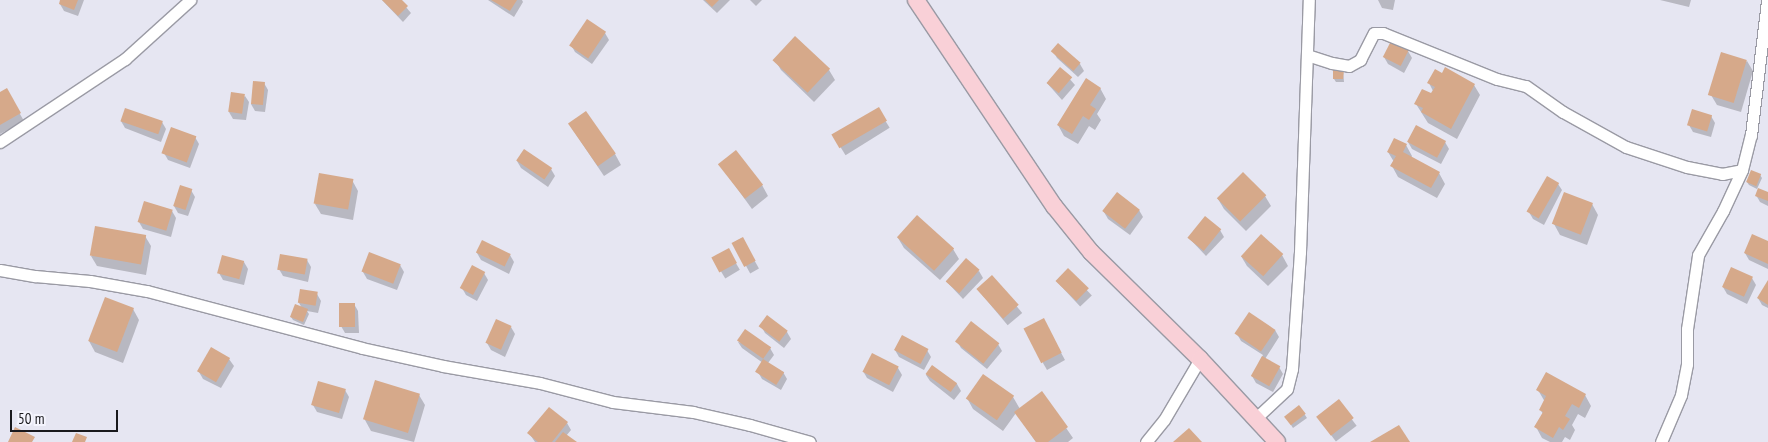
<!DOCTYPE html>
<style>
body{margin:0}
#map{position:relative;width:1768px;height:442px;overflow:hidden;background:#e6e6f2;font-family:"PT Sans Narrow",sans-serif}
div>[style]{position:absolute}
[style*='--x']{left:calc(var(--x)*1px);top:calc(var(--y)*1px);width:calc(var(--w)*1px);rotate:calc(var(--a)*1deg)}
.shadow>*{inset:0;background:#0003;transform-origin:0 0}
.building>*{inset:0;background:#d6a98a;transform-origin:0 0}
.roads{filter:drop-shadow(1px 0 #9a9aa4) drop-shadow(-1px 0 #9a9aa4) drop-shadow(0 1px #9a9aa4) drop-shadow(0 -1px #9a9aa4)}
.minor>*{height:11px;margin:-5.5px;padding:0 5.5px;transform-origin:5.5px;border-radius:5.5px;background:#fff}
.secondary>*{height:16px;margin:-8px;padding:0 8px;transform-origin:8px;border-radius:8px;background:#f9d0d7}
span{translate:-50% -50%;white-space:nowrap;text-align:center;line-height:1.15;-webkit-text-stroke:4px #f4f4fd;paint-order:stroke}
.scale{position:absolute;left:10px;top:410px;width:108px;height:22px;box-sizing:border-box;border:2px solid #19191d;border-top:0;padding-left:6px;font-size:15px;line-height:18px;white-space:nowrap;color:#19191d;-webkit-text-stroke:4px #f4f4fd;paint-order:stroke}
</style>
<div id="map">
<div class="shadow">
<div style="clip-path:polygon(61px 0,84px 0,78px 16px,64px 11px,60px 4px)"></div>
<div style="clip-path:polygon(382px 0,400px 0,411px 13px,403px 22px)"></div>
<div style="clip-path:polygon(488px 0,522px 0,523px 2px,514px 17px)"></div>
<div style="clip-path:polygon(703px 0,730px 0,717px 13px)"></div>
<div style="clip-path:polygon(750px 0,762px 0,756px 6px)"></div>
<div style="clip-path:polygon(1378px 0,1395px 0,1393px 10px,1382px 8px)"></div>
<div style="clip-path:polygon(1660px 0,1691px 0,1689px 7px)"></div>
<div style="clip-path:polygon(605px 33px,609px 40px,592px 64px,575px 52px,571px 45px)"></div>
<div style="clip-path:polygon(1053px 51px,1080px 64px,1084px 71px,1078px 77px,1057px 58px)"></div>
<div style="clip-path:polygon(1408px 51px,1412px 58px,1404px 73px,1388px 64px,1384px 57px)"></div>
<div style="clip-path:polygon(775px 60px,829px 70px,835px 80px,814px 102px,781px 70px)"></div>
<div style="clip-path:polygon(1747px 61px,1753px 71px,1741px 112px,1717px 105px,1711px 95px)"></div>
<div style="clip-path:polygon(1060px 68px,1075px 85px,1062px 100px,1047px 83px)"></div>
<div style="clip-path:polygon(1343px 71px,1344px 82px,1336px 82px,1334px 79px)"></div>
<div style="clip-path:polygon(264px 83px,268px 90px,265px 112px,255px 111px,251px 104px)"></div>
<div style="clip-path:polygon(1429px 83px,1474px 85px,1480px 95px,1457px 139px,1428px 123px,1416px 104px,1432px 95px,1433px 91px)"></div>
<div style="clip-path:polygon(1100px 88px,1106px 99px,1097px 114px,1101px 120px,1095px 130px,1089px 126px,1078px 144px,1064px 136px,1058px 125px)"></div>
<div style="clip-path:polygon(6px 90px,24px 121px,0 134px,0 93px)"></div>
<div style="clip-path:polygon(245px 96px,249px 102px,246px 120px,233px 119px,229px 112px)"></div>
<div style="left:878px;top:109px;width:22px;height:52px;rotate:58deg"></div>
<div style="clip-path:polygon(1711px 116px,1715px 123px,1711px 137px,1693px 132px,1689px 125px)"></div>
<div style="clip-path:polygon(121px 121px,162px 122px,166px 129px,161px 142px,125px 128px)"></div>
<div style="clip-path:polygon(569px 124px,615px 154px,621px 165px,604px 176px)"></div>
<div style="clip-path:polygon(195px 137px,199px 144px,190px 168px,168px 160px,164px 153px)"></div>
<div style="clip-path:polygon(1408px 142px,1445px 142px,1449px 149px,1441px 164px,1412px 149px)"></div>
<div style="clip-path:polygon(1406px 145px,1412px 156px,1411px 158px,1439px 173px,1445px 184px,1437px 198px,1398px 177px,1392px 166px,1394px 162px,1388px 152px)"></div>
<div style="clip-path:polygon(517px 161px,551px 169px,555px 176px,548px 187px,521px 168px)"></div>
<div style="clip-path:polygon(720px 165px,762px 185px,768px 196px,752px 209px)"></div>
<div style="clip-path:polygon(1760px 175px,1762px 178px,1757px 189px,1749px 185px,1747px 182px)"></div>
<div style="clip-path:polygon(352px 180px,358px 191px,353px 220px,321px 214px,315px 204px)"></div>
<div style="clip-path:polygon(1558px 184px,1562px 190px,1544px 225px,1533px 219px,1529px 212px)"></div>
<div style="clip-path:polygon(191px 190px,195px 197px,188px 216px,178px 213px,174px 206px)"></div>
<div style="clip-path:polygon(1768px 194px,1768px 206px,1760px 202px,1756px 195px)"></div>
<div style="clip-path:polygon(1265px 196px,1271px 206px,1246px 231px,1224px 209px,1218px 199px)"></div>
<div style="clip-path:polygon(1592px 204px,1598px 215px,1587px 245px,1560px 235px,1554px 224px)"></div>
<div style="clip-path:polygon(1139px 210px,1143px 217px,1130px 235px,1108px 219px,1104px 212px)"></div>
<div style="clip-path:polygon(172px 211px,176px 218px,171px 237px,143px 229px,139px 222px)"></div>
<div style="clip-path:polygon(1220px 230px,1224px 237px,1206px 256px,1188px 237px)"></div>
<div style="clip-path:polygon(145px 236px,151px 246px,146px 275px,97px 266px,91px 256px)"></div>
<div style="left:742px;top:238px;width:35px;height:10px;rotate:61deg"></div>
<div style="clip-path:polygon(898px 238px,953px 249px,959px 259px,940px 280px,904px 248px)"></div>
<div style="clip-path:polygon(1768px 243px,1768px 269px,1749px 260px,1745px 253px)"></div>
<div style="left:728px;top:250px;width:23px;height:17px;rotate:59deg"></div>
<div style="clip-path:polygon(477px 253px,510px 255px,514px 262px,509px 274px,481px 260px)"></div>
<div style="clip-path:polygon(1282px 255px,1288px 266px,1268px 286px,1247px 266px,1241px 256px)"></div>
<div style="clip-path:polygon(307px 260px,311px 267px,308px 282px,283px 276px,279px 269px)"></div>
<div style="clip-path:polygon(244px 262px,248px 269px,244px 285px,223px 280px,219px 273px)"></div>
<div style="clip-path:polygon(400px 265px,404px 272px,397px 290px,367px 279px,363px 272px)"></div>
<div style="left:1068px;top:270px;width:35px;height:16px;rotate:47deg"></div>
<div style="clip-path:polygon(979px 271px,983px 278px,963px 299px,946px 281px)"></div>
<div style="clip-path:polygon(484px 273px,488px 280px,477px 301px,466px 295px,462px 288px)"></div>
<div style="left:992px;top:277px;width:47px;height:19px;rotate:50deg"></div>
<div style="clip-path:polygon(1752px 278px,1756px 285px,1747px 304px,1727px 294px,1723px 287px)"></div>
<div style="clip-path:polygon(1768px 282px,1768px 308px,1762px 305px,1758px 298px)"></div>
<div style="clip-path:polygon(317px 294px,321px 301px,318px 313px,307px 311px,309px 314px,304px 325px,293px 320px,291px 317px,302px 308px,299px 303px)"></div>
<div style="clip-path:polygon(354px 304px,358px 311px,359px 333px,345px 333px,341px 326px)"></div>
<div style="clip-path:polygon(133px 309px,139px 320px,123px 363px,95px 352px,89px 341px)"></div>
<div style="clip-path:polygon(761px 326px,787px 332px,791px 339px,784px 348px,765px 333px)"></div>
<div style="clip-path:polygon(511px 327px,515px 334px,505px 357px,491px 350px,487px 343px)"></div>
<div style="clip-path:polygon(1047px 327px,1065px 360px,1047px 370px,1043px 363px)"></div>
<div style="clip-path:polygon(1275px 330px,1279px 337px,1265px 359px,1279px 367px,1283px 374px,1273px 392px,1256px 383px,1252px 376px,1263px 355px,1241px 341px,1237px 334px)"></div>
<div style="clip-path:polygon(957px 341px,998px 344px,1002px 351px,987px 369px,961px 348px)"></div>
<div style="clip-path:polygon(738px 342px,770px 348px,774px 355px,768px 363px,783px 372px,787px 379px,781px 390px,762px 379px,758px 372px,763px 363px,742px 348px)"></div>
<div style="clip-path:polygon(895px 350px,927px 350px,931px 357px,924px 370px,899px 357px)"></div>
<div style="clip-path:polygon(229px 359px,234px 366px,221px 388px,203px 379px,199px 372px)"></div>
<div style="clip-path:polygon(932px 366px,957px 384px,961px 391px,954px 400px,930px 381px,926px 375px)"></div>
<div style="clip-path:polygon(898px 368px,902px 375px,893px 392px,867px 378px,863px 371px)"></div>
<div style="clip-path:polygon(983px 376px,1013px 397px,1020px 409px,1042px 393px,1073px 438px,1068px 442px,1036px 442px,1016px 413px,1003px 431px,973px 409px,967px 398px)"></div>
<div style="clip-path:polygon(345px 390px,349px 397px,342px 419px,317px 412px,313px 405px)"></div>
<div style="clip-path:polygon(1538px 390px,1585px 395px,1591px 406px,1585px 418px,1578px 414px,1572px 425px,1575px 430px,1570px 440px,1565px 437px,1562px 442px,1550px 442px,1542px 438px,1536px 427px,1543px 414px,1540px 409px,1545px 402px)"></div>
<div style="clip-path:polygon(419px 395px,425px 405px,414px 442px,371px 431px,365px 420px)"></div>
<div style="left:1338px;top:401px;width:31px;height:26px;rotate:53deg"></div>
<div style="clip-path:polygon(1299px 406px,1307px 418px,1293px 428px,1287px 419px)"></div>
<div style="clip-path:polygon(567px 423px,571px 430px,566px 436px,575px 442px,535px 442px,529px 433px)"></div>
</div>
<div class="building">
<div style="clip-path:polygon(60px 0,78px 0,74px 10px,59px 4px)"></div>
<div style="clip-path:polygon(382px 0,402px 0,408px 6px,398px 16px)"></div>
<div style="clip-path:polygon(491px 0,517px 0,510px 11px)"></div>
<div style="clip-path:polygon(705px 0,719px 0,712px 7px)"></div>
<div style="left:587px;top:19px;width:23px;height:32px;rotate:34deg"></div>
<div style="left:795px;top:36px;width:48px;height:33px;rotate:43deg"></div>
<div style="left:1391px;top:41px;width:20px;height:18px;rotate:27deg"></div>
<div style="left:1058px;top:43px;width:30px;height:11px;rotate:41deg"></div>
<div style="left:1721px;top:52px;width:27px;height:45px;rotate:17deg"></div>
<div style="left:1060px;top:67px;width:16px;height:21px;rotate:40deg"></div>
<div style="clip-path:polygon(1445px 67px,1475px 84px,1451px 129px,1421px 112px,1423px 108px,1414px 104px,1422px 89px,1431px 93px,1435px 87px,1427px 83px,1435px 69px,1442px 73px)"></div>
<div style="clip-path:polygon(1333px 69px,1344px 70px,1343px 79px,1333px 79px)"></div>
<div style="clip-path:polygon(1086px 78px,1101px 88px,1090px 105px,1096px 109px,1089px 120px,1083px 116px,1072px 134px,1057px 125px)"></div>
<div style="left:253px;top:81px;width:12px;height:23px;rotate:5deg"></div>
<div style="clip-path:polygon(7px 88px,21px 113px,0 125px,0 92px)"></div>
<div style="left:231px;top:92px;width:14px;height:20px;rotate:8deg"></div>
<div style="left:879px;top:107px;width:16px;height:55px;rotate:60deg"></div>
<div style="left:125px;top:108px;width:40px;height:14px;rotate:19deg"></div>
<div style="left:1692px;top:109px;width:21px;height:17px;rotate:17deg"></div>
<div style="left:586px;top:111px;width:52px;height:22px;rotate:55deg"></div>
<div style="left:1416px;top:125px;width:34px;height:19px;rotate:28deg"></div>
<div style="left:171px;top:127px;width:27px;height:28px;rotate:20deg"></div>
<div style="clip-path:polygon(1394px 138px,1407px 144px,1403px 152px,1440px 172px,1431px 188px,1390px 166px,1396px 156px,1387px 152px)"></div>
<div style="left:524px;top:149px;width:34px;height:14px;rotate:34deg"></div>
<div style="left:736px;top:150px;width:44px;height:23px;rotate:52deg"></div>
<div style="left:1751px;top:170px;width:11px;height:13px;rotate:22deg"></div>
<div style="left:1243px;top:172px;width:33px;height:37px;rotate:45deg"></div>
<div style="left:319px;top:173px;width:35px;height:31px;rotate:10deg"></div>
<div style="left:1547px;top:176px;width:14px;height:41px;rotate:30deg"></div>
<div style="left:180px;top:185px;width:13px;height:22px;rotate:18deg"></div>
<div style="clip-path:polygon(1758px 188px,1768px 192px,1768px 201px,1755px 196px)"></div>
<div style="left:1117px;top:192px;width:29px;height:24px;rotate:38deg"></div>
<div style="left:1564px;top:192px;width:31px;height:34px;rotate:21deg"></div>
<div style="left:144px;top:201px;width:30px;height:22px;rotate:17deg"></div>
<div style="left:917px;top:215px;width:50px;height:30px;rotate:42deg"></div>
<div style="left:1205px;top:216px;width:21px;height:28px;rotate:39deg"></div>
<div style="left:95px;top:226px;width:52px;height:30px;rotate:10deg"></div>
<div style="left:1261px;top:234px;width:30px;height:30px;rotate:42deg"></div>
<div style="clip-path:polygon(1752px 234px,1768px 241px,1768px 264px,1744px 253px)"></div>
<div style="left:743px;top:237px;width:27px;height:13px;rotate:62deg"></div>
<div style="left:482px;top:240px;width:32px;height:14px;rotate:26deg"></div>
<div style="left:729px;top:248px;width:17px;height:20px;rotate:62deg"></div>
<div style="left:369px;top:252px;width:34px;height:21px;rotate:21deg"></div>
<div style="left:280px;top:254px;width:28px;height:16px;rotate:10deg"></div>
<div style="left:222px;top:255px;width:23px;height:19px;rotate:15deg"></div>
<div style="left:966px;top:258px;width:18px;height:31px;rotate:41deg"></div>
<div style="left:472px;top:265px;width:15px;height:26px;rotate:28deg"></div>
<div style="left:1731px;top:267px;width:24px;height:22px;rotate:24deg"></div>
<div style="left:1068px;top:268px;width:29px;height:18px;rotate:44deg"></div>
<div style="left:992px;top:275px;width:40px;height:21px;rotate:48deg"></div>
<div style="clip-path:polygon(1768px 280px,1768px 305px,1757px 298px)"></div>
<div style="left:300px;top:289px;width:18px;height:14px;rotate:9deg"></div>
<div style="left:105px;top:297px;width:31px;height:47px;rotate:21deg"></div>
<div style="left:339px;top:303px;width:16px;height:24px"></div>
<div style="left:295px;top:304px;width:14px;height:14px;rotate:21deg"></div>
<div style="left:1249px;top:312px;width:32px;height:26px;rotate:34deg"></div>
<div style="left:767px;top:315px;width:26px;height:14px;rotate:37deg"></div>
<div style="left:1044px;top:318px;width:39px;height:23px;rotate:63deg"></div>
<div style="left:496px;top:319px;width:17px;height:26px;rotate:24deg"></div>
<div style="left:971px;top:321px;width:36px;height:26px;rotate:38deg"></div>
<div style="left:745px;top:329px;width:32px;height:14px;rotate:35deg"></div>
<div style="left:902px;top:335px;width:30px;height:17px;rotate:28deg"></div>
<div style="left:211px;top:347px;width:22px;height:28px;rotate:30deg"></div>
<div style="left:872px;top:353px;width:30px;height:21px;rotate:27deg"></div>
<div style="left:1262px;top:356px;width:21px;height:23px;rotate:29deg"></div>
<div style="left:763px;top:359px;width:25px;height:15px;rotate:32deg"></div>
<div style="left:932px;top:365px;width:31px;height:11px;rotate:36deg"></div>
<div style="clip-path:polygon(1546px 372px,1586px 394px,1579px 408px,1572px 404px,1565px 416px,1570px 419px,1563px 430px,1559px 427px,1553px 438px,1534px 427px,1543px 412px,1539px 410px,1546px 396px,1536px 390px)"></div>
<div style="left:983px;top:374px;width:38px;height:30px;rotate:35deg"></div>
<div style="left:375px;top:380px;width:47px;height:41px;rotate:17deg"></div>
<div style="left:318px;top:381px;width:29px;height:25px;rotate:16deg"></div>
<div style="clip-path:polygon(1042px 391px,1068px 427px,1048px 442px,1036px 442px,1014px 412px)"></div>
<div style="left:1339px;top:399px;width:24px;height:29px;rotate:52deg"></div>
<div style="left:1299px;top:405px;width:11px;height:19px;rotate:52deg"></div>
<div style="clip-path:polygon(549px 407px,568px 422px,552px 442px,538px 442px,527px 433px)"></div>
<div style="clip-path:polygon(1399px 425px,1410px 442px,1370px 442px)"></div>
<div style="clip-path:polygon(15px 427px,35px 437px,32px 442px,8px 442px)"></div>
<div style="clip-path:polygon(1189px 428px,1202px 442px,1173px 442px)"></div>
<div style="clip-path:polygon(563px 432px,577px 442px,555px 442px)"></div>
<div style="clip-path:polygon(76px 433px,87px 437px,85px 442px,72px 442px)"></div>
</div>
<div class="roads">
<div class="minor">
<div style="--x:1307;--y:55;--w:26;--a:18"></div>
<div style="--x:1332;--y:63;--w:17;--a:10"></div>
<div style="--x:1349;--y:66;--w:13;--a:-29"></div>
<div style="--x:1360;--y:60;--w:30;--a:-63"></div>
<div style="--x:1374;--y:33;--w:9;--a:0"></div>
<div style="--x:1383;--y:33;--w:123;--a:22"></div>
<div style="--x:1497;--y:79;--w:30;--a:14"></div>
<div style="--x:1526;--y:86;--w:45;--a:35.1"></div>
<div style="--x:1563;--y:112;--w:72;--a:29.1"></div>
<div style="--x:1626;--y:147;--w:64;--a:18.2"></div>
<div style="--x:1687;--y:167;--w:36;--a:11"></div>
<div style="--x:1722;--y:174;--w:20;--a:-11"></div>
<div style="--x:0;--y:142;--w:150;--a:-33.6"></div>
<div style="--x:125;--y:59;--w:88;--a:-42.2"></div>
<div style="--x:0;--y:270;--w:36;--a:10"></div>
<div style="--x:35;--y:276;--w:55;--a:5.2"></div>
<div style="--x:90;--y:281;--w:58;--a:10"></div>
<div style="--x:147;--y:291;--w:222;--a:14.8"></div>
<div style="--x:362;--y:348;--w:83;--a:12.5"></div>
<div style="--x:443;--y:366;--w:98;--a:9.9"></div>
<div style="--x:540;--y:383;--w:75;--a:14.6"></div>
<div style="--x:613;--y:402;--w:81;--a:7.1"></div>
<div style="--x:693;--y:412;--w:58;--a:12.8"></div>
<div style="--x:750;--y:425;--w:62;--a:15.8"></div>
<div style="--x:1256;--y:418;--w:42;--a:-43.1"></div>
<div style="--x:1287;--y:389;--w:21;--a:-76"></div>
<div style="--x:1292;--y:369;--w:117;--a:-86.1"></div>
<div style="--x:1300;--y:252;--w:252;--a:-88"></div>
<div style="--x:1146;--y:442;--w:28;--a:-51"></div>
<div style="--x:1164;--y:420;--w:71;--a:-59.5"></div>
<div style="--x:1661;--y:442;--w:51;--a:-66.9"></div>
<div style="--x:1681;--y:395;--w:32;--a:-79"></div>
<div style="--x:1687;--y:364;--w:35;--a:-90"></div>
<div style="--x:1687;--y:329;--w:75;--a:-81.5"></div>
<div style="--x:1698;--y:255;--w:51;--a:-60.4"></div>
<div style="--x:1723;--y:211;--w:45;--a:-65.1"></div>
<div style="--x:1742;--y:170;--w:36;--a:-76"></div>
<div style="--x:1751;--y:135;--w:136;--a:-83.2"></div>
</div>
<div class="secondary">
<div style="--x:916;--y:0;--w:248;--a:56.2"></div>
<div style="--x:1054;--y:206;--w:59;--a:51.2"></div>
<div style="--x:1091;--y:252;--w:153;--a:44.5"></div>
<div style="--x:1200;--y:359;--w:113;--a:47.1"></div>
</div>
</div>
<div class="scale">50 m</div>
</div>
